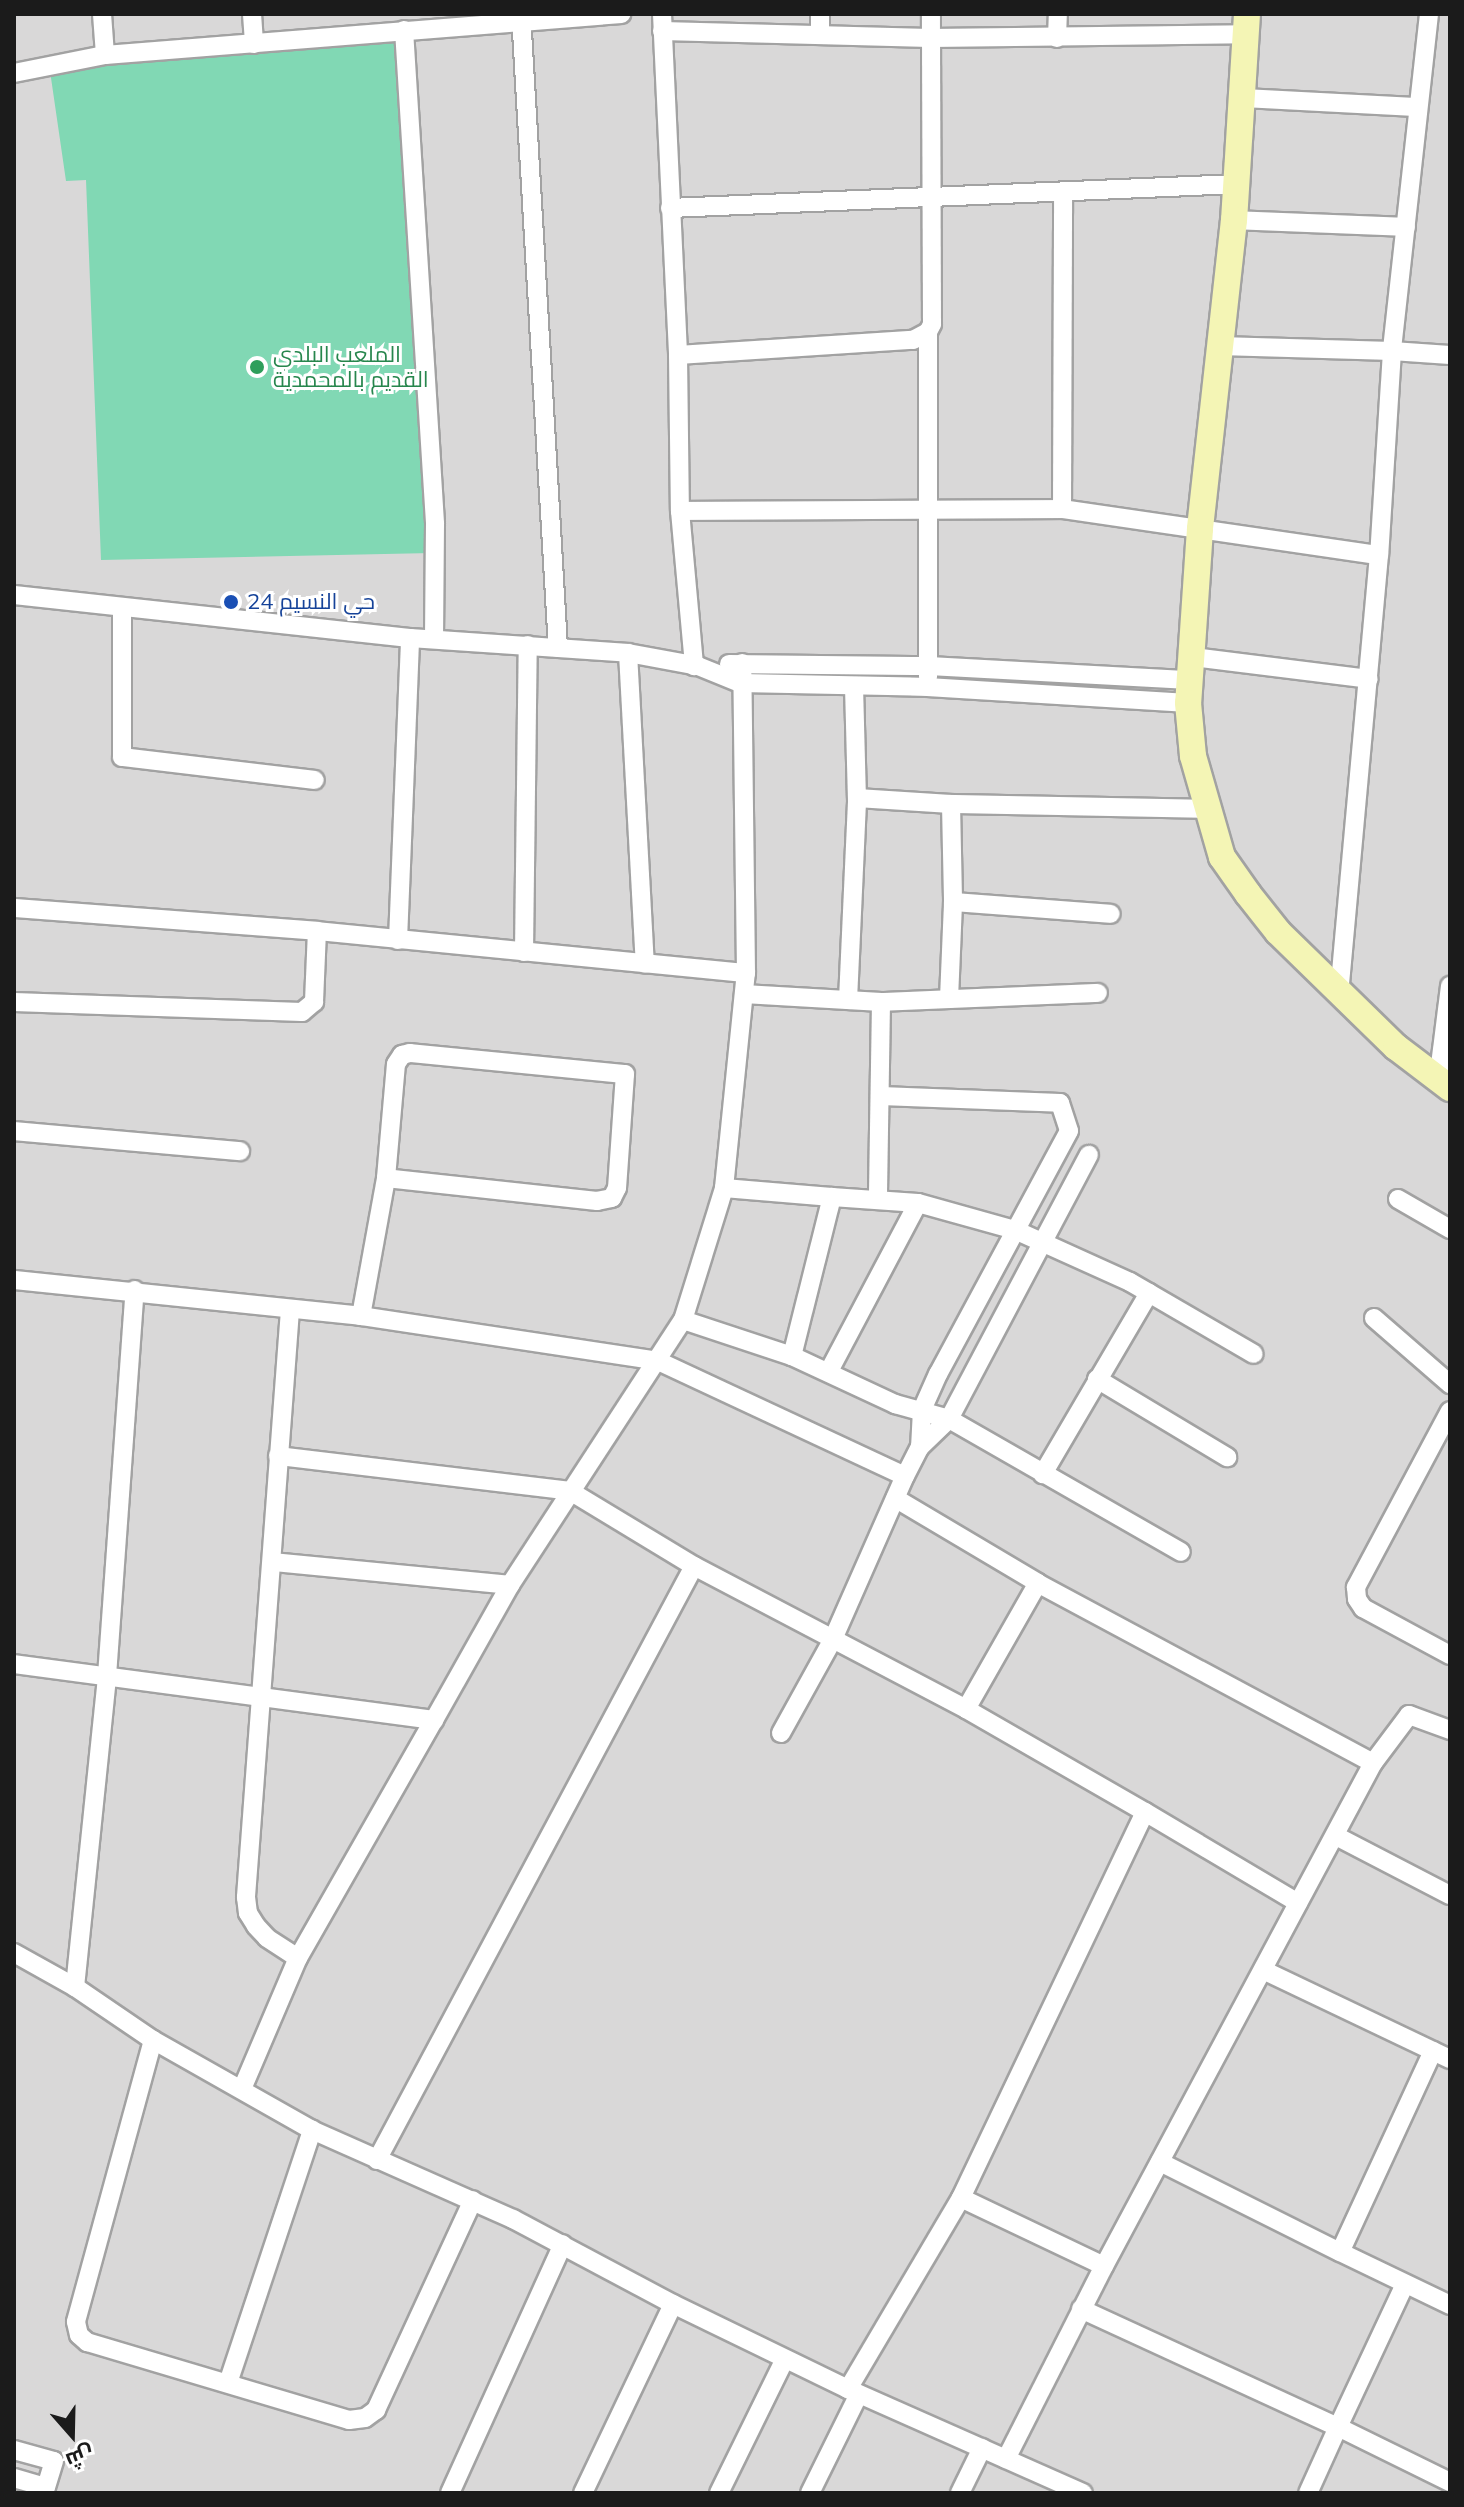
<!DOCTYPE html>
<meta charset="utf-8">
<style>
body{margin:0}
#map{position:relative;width:1464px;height:2507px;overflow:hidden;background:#ece8e0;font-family:Mulish,Cairo,sans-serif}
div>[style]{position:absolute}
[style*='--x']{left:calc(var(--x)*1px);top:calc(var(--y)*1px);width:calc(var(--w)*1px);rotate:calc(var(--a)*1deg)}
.residential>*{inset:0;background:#d9d8d8;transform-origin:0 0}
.pitch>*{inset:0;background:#81d8b4}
.roads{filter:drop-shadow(2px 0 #a2a2a2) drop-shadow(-2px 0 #a2a2a2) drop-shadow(0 2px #a2a2a2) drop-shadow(0 -2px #a2a2a2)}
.street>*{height:18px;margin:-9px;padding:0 9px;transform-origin:9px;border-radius:9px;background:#fff}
.secondary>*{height:26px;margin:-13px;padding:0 13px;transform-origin:13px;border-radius:13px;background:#f4f5b5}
.dots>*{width:22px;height:22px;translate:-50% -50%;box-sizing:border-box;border:4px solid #fff;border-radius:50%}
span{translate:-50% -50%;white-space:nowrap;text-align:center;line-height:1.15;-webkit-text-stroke:6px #fff;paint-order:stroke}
.leisure-label{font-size:22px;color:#27864d}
.left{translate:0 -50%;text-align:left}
.transit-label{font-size:22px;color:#164399}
.frame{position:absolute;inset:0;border:16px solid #1b1b1b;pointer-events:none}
.north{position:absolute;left:32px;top:2395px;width:80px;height:80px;-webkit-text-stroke:6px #fff;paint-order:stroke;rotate:160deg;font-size:22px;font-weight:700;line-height:32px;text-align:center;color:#1b1b1b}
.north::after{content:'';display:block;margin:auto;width:28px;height:36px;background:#1b1b1b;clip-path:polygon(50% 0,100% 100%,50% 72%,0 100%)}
</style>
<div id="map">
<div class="residential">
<div style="left:14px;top:14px;width:1436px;height:2479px"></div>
</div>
<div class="pitch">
<div style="clip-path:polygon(401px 30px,432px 553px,101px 560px,86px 180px,66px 181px,50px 71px)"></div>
</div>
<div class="roads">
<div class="street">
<div style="--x:102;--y:14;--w:41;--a:85.8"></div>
<div style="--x:105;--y:55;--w:518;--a:-4.54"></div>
<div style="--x:252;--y:14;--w:30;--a:86"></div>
<div style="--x:521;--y:14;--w:635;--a:86.66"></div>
<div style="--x:662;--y:14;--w:341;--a:87.3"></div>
<div style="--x:678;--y:355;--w:156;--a:89.3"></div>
<div style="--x:680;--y:511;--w:156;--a:84.8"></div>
<div style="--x:820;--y:14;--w:21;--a:90"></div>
<div style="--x:1429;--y:14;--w:339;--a:96.3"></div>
<div style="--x:1392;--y:351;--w:58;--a:3.9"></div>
<div style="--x:404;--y:30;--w:495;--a:86.4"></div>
<div style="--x:435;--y:524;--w:115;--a:90.5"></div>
<div style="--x:662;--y:31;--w:268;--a:1.5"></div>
<div style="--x:930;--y:38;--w:315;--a:-0.7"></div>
<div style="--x:1057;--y:38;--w:24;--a:-88"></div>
<div style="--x:14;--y:73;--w:93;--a:-11.2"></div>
<div style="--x:1243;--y:98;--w:173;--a:3"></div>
<div style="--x:670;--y:208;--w:568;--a:-2.42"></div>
<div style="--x:1234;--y:220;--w:172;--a:2.3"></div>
<div style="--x:928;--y:332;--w:345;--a:90"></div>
<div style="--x:1220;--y:346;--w:172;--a:1.7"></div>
<div style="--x:1392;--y:351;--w:204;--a:93.6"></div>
<div style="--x:678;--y:355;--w:235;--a:-3.7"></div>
<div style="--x:913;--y:340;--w:17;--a:-28"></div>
<div style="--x:928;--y:332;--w:9;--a:-63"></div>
<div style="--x:932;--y:324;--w:310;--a:-90.2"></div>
<div style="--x:1062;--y:509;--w:320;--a:8.3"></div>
<div style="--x:1379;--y:555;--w:439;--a:95.2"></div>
<div style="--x:680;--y:511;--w:382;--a:-0.3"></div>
<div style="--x:1062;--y:509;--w:316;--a:-89.8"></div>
<div style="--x:14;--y:595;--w:398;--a:6.2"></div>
<div style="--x:410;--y:638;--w:219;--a:3.9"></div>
<div style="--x:628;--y:653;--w:71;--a:10.5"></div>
<div style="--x:698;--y:666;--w:45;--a:22"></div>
<div style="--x:740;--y:683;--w:188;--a:1.2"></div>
<div style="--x:928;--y:687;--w:260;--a:3.5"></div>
<div style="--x:122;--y:609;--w:148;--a:90"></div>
<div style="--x:122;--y:757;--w:194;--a:6.8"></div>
<div style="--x:628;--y:653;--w:311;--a:86.9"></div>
<div style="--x:1193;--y:657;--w:177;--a:7.1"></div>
<div style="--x:729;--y:664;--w:200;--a:0.6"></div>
<div style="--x:929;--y:666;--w:261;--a:3.1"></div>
<div style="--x:854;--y:686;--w:112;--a:88.5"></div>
<div style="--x:857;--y:798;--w:94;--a:3.7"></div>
<div style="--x:951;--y:804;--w:98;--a:88.8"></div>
<div style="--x:953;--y:902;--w:158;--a:4.3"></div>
<div style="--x:951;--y:804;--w:254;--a:1.1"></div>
<div style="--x:14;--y:908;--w:304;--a:4.3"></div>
<div style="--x:317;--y:931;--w:431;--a:5.6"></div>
<div style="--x:398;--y:940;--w:302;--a:-87.7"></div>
<div style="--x:524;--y:952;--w:307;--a:-89.3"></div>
<div style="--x:744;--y:994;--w:137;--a:3.3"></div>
<div style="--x:881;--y:1002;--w:198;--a:90.9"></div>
<div style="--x:949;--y:999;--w:97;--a:-87.6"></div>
<div style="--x:848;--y:1000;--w:202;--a:-87.4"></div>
<div style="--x:14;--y:1002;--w:288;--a:2"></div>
<div style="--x:302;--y:1012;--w:16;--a:-40"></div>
<div style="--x:314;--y:1002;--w:71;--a:-87.6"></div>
<div style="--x:881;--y:1002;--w:217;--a:-2.4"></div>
<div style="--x:410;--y:1053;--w:216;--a:5.6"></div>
<div style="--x:625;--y:1074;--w:114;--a:94"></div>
<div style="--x:617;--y:1188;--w:11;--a:117"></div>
<div style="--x:612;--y:1198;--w:15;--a:169"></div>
<div style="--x:597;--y:1201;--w:212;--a:-173.8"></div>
<div style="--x:386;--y:1178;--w:114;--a:-85"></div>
<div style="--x:396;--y:1064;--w:11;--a:-56"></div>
<div style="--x:402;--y:1055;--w:8;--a:-14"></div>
<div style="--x:1438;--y:1081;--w:96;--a:-82.8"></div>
<div style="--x:881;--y:1096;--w:179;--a:2.2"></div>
<div style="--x:1060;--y:1103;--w:29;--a:72"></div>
<div style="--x:1069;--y:1131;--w:276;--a:118.3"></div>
<div style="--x:938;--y:1374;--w:39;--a:114"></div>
<div style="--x:922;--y:1410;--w:37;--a:93"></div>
<div style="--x:14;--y:1131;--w:227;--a:5.1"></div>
<div style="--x:724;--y:1188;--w:108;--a:4.8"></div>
<div style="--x:1398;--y:1199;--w:60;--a:30"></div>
<div style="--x:14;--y:1280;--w:349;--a:5.9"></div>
<div style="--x:361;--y:1316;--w:300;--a:8.6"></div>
<div style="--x:658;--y:1361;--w:272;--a:25"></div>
<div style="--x:1149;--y:1293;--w:121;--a:30.2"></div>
<div style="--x:290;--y:1310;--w:589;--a:94.29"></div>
<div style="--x:246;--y:1897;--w:16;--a:83"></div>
<div style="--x:248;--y:1913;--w:15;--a:58"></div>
<div style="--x:256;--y:1926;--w:16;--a:47"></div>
<div style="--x:267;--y:1938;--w:37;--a:33"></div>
<div style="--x:361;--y:1316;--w:140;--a:-79.7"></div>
<div style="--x:1374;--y:1318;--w:101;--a:41"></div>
<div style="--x:683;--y:1320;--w:138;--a:-72.7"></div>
<div style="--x:724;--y:1188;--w:216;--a:-84.2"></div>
<div style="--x:746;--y:973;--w:310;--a:-90.7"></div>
<div style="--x:792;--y:1356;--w:164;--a:-75.9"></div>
<div style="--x:832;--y:1197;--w:86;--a:4"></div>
<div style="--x:829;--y:1371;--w:190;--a:-62.1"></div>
<div style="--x:918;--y:1203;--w:101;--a:15.6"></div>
<div style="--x:1015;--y:1230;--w:126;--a:24.3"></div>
<div style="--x:1130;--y:1282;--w:22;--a:30"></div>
<div style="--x:1149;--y:1293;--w:210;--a:120.4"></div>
<div style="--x:1097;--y:1379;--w:152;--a:31"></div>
<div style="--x:1450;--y:1411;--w:200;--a:118.1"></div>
<div style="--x:1356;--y:1587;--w:12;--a:85"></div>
<div style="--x:1357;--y:1599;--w:11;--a:56"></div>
<div style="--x:1363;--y:1608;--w:99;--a:28.4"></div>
<div style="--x:278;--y:1456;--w:294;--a:6.8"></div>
<div style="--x:570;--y:1491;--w:145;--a:31.2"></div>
<div style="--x:694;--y:1566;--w:307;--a:27.7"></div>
<div style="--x:966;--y:1709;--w:207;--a:29.9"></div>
<div style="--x:1145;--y:1812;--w:428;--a:115.5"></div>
<div style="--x:961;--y:2198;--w:158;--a:25.4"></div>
<div style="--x:1104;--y:2266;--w:570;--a:-61.86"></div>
<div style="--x:1373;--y:1763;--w:380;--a:-151.8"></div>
<div style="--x:1038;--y:1583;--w:166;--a:-149.3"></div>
<div style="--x:273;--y:1562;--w:238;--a:5.5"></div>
<div style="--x:14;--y:1664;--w:424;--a:7.6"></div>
<div style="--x:434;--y:1720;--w:155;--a:-60.6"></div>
<div style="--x:510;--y:1585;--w:316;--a:-56.9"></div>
<div style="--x:683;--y:1320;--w:115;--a:18.3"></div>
<div style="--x:792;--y:1356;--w:114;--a:25"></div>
<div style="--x:895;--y:1404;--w:56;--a:15.5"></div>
<div style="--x:949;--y:1419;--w:267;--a:29.8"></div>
<div style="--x:966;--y:1709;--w:145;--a:-60.3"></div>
<div style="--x:781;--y:1733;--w:107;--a:-61"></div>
<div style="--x:833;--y:1639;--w:178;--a:-66.2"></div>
<div style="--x:905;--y:1476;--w:33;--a:-63"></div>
<div style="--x:920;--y:1447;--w:40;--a:-44"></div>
<div style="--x:949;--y:1419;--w:299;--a:-62.1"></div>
<div style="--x:1373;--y:1763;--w:60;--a:-53.1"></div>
<div style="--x:1409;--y:1715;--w:44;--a:20.1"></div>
<div style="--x:1145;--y:1812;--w:178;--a:30.7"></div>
<div style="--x:1336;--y:1836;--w:128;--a:27.4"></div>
<div style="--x:14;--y:1953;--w:70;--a:29.1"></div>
<div style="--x:75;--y:1987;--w:94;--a:34.2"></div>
<div style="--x:153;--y:2040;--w:183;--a:29.5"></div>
<div style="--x:312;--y:2130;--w:220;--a:23.9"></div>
<div style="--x:513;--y:2219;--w:181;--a:28"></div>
<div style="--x:673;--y:2304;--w:195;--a:25.9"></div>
<div style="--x:848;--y:2389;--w:257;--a:23.9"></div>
<div style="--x:1263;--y:1970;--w:207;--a:25.5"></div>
<div style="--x:75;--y:1987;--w:313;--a:-84.1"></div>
<div style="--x:107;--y:1676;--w:387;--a:-85.9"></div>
<div style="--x:153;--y:2040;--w:292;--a:105.3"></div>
<div style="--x:76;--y:2322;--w:13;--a:77"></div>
<div style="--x:79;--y:2335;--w:11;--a:41"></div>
<div style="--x:87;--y:2342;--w:273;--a:16.6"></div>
<div style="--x:349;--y:2420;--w:16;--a:-7"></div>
<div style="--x:365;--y:2418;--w:14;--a:-36"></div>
<div style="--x:376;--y:2410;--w:231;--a:-65.2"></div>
<div style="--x:1433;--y:2051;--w:221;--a:114.8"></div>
<div style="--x:1340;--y:2252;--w:122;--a:25.7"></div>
<div style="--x:242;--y:2089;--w:142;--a:-66.9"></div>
<div style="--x:298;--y:1958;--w:274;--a:-60.3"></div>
<div style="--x:377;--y:2160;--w:673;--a:-61.91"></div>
<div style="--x:1160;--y:2162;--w:201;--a:26.6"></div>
<div style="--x:1405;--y:2284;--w:158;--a:115.1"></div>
<div style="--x:1338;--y:2427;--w:125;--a:26.2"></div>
<div style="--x:1081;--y:2309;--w:283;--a:24.7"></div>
<div style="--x:1338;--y:2427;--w:72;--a:114.4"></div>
<div style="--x:228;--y:2383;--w:267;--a:-71.6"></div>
<div style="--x:848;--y:2389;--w:222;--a:-59.4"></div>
<div style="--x:14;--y:2450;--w:41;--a:15.4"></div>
<div style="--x:54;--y:2461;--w:34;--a:107"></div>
<div style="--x:1006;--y:2459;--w:216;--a:-63.1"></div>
<div style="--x:14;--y:2478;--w:33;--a:16"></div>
<div style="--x:450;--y:2493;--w:273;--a:-65.6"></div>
<div style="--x:583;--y:2493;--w:209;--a:-64.5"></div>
<div style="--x:719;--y:2493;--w:149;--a:-63.8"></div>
<div style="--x:810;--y:2493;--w:110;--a:-63.7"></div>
<div style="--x:960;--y:2493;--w:50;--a:-63.9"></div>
</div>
<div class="secondary">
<div style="--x:1247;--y:14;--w:206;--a:93.6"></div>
<div style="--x:1234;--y:220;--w:311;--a:96.3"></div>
<div style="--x:1200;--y:529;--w:174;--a:93.9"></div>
<div style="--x:1188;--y:703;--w:53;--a:84.6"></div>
<div style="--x:1193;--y:756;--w:105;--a:74"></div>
<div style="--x:1222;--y:857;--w:45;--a:54.9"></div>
<div style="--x:1248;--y:894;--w:48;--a:51.7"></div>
<div style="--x:1278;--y:932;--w:165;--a:44.3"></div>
<div style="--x:1396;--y:1047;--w:68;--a:37.2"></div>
</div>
</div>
<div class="dots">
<div style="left:257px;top:367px;background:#2e9e5b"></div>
<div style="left:231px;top:602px;background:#1a4fb4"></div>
</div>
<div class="leisure-label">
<span class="left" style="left:273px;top:367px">الملعب البلدي<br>القديم بالمحمدية</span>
</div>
<div class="transit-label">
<span class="left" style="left:247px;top:602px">حي النسيم 24</span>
</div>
<div class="frame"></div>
<div class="north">ش</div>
</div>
